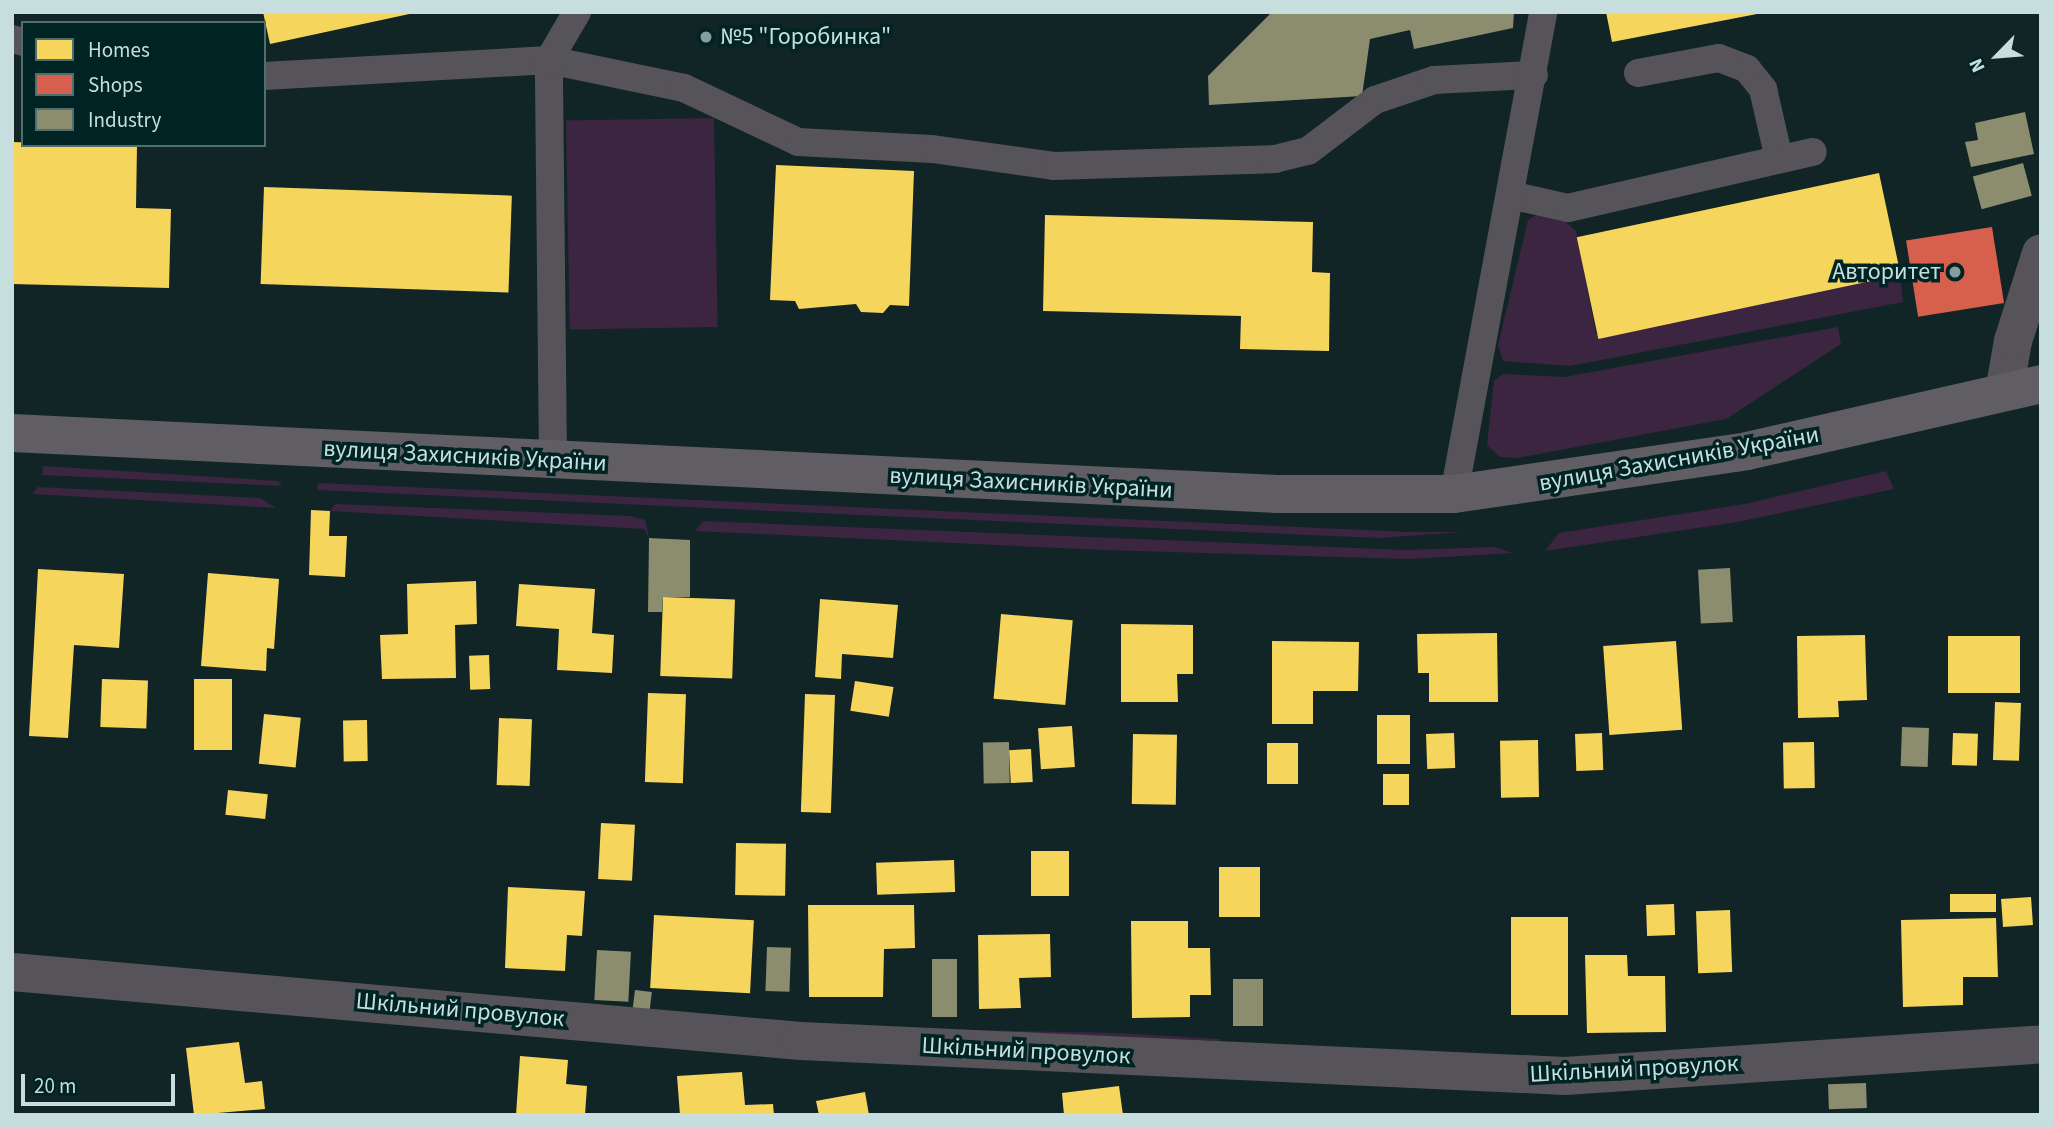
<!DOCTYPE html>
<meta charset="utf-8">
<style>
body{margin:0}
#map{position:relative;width:2053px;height:1127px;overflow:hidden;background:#112526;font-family:"Source Sans 3",sans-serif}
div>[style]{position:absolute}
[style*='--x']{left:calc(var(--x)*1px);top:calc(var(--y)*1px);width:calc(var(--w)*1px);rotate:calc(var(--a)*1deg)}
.green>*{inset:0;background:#3c2540;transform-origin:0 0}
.homes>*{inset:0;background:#f6d55c;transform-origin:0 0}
.shops>*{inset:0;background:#d6604d;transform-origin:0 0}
.industry>*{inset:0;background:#8c8c6e;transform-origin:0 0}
.lane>*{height:28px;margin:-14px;padding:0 14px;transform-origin:14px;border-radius:14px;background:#565459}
.street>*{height:38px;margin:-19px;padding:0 19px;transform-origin:19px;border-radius:19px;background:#565459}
.secondary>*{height:38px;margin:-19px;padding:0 19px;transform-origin:19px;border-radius:19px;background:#605e63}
.dots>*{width:19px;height:19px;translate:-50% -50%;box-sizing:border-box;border:4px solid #002324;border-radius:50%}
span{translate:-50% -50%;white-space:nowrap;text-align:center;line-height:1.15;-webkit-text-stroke:7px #002324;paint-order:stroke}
.poi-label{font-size:24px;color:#c7dede}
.left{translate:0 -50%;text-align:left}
.right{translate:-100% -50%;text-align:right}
.street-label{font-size:24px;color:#c7dede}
.frame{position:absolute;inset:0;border:14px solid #c7dede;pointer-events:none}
.legend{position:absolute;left:21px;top:21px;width:245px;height:126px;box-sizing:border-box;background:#002324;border:2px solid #506e6e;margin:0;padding:9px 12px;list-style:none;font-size:21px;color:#c7dede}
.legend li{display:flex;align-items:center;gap:14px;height:35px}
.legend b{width:35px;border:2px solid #506e6e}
.north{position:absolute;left:1962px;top:21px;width:70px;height:70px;-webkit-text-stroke:5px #002324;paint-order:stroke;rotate:245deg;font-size:19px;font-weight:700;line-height:28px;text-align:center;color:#c7dede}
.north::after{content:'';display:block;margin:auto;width:24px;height:32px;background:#c7dede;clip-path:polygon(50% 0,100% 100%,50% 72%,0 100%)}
.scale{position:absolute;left:21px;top:1074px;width:154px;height:32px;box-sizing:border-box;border:4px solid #c7dede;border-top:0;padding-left:9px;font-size:21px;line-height:24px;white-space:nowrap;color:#c7dede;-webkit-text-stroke:5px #002324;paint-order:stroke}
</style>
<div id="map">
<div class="green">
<div style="left:714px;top:118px;width:209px;height:148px;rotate:89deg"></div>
<div style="clip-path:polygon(1536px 215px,1560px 217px,1576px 231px,1596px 334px,1900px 275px,1903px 302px,1570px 366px,1503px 361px,1498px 345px,1528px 220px)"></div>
<div style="clip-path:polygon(1838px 327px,1841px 344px,1726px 419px,1517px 458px,1500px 457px,1487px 445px,1494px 381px,1503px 374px,1564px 377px)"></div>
<div style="clip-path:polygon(43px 466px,278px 481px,282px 486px,42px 475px)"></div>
<div style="clip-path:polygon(1886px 471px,1894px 489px,1737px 522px,1545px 551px,1559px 533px,1745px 504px)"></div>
<div style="clip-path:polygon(318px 483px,1409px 532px,1463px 532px,1378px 538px,905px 517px,317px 490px)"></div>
<div style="clip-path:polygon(38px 487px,260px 498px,276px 508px,32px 494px)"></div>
<div style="clip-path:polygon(336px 504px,630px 516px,645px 520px,649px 538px,644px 529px,330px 511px)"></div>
<div style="clip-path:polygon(703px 521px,1405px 550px,1495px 547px,1513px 553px,1409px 559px,1104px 550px,695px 531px)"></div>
<div style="clip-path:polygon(960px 1030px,1118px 1033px,1221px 1039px,1219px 1041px)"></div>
</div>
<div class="homes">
<div style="clip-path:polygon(263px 12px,414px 12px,414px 13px,270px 44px)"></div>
<div style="clip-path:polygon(1606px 12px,1757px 12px,1757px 14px,1612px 42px)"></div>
<div style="clip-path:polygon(12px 142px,137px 146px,136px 208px,171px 209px,169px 288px,12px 284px)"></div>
<div style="clip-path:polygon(776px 165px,914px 171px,909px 306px,890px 305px,883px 313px,861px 312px,856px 304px,799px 309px,795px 301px,770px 300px)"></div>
<div style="left:1879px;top:173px;width:104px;height:309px;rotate:78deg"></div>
<div style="left:264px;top:187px;width:248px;height:97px;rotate:2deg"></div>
<div style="clip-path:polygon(1045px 215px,1313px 222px,1312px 272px,1330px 273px,1329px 351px,1240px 349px,1241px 316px,1043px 311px)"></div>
<div style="clip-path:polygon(311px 510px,330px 511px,329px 536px,347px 536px,345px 577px,309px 575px)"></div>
<div style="clip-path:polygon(38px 569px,124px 574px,119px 648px,74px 645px,68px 738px,29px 736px)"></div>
<div style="clip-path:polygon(208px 573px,279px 579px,274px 649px,267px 648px,266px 671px,201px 666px)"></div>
<div style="clip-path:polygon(476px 581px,477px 624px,455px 625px,456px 678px,382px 679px,380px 635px,408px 634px,407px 584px)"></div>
<div style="clip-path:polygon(519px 584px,595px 589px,592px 633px,614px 635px,612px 673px,557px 670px,559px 629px,516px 626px)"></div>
<div style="left:663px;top:597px;width:72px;height:79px;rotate:2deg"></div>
<div style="clip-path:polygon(820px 599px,898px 605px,893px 658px,842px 654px,841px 679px,815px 677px)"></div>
<div style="left:1001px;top:614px;width:72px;height:85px;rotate:5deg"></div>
<div style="clip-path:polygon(1121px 624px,1193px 625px,1193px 674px,1177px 674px,1178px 702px,1121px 702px)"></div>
<div style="clip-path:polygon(1497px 633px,1498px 702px,1429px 702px,1429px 673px,1418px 673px,1417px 634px)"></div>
<div style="clip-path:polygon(1865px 635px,1867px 700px,1838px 701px,1839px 717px,1798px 718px,1797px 636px)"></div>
<div style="left:1948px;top:636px;width:72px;height:57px"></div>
<div style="clip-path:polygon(1272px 641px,1359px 642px,1358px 691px,1313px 691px,1313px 724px,1272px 724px)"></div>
<div style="left:1676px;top:641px;width:89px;height:73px;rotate:86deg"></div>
<div style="left:489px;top:655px;width:34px;height:20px;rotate:88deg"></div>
<div style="left:102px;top:679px;width:46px;height:48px;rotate:2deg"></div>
<div style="left:194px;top:679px;width:38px;height:71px"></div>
<div style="left:855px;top:681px;width:39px;height:30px;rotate:9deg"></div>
<div style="left:648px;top:693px;width:38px;height:89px;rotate:2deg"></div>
<div style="left:805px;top:694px;width:30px;height:118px;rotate:2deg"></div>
<div style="left:1995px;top:702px;width:26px;height:58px;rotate:2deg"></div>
<div style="left:264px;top:714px;width:37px;height:50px;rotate:6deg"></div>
<div style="left:1410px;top:715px;width:49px;height:33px;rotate:90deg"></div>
<div style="left:499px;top:718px;width:33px;height:67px;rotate:2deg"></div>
<div style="left:367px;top:720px;width:41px;height:24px;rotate:89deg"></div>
<div style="left:1072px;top:726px;width:41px;height:34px;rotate:86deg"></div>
<div style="left:1454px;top:733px;width:35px;height:28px;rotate:88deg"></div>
<div style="left:1602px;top:733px;width:37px;height:27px;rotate:88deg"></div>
<div style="left:1953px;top:733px;width:25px;height:32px;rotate:2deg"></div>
<div style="left:1133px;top:734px;width:44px;height:70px;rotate:1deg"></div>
<div style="left:1538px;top:740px;width:57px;height:38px;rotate:89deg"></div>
<div style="left:1814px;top:742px;width:46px;height:31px;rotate:89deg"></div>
<div style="left:1267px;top:743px;width:31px;height:41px"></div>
<div style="left:1031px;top:749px;width:33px;height:22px;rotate:87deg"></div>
<div style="left:1383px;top:774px;width:26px;height:31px"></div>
<div style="left:228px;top:790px;width:40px;height:25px;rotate:6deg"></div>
<div style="left:601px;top:823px;width:34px;height:56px;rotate:3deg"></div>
<div style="left:736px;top:843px;width:50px;height:52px;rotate:1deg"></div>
<div style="left:1031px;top:851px;width:38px;height:45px"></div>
<div style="left:954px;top:860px;width:32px;height:78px;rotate:88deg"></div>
<div style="left:1219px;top:867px;width:41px;height:50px"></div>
<div style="clip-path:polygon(508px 887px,585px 891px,582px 936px,567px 935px,565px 971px,505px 968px)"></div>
<div style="left:1950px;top:894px;width:46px;height:18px"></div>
<div style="left:2031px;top:897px;width:28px;height:30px;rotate:86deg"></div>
<div style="left:1674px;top:904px;width:31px;height:28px;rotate:88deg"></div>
<div style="clip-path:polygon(808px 905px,914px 905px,915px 948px,884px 949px,883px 997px,809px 997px)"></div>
<div style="left:1730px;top:910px;width:62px;height:34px;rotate:88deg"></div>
<div style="left:654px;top:915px;width:100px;height:73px;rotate:3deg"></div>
<div style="left:1511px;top:917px;width:57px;height:98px"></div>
<div style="clip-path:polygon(1996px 918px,1998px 977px,1963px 977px,1963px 1005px,1903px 1007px,1901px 920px)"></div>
<div style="clip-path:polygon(1131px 921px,1188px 921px,1188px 948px,1210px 948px,1211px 995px,1190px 995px,1190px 1017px,1132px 1018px)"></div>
<div style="clip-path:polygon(1050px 934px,1051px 977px,1019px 978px,1021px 1008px,979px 1009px,978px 935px)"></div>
<div style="clip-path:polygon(1585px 955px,1627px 955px,1628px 976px,1665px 976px,1666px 1032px,1587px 1033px)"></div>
<div style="clip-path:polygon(239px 1042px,245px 1083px,262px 1081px,265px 1109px,194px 1115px,186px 1048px)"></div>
<div style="clip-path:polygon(520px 1056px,568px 1060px,566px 1084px,587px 1086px,585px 1115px,516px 1115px)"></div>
<div style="clip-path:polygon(742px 1072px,745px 1105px,773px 1104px,774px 1115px,680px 1115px,677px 1076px)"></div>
<div style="clip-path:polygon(1119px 1086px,1123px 1115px,1064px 1115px,1062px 1093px)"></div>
<div style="clip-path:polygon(865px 1092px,869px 1115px,819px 1115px,816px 1101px)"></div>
</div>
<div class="shops">
<div style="left:1992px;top:227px;width:77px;height:87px;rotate:81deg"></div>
</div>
<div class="industry">
<div style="clip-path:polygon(1272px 12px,1514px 12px,1513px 28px,1414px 49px,1410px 30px,1370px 39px,1362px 96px,1209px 105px,1208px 76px)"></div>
<div style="clip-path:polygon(2025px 112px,2034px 154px,1971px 167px,1965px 142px,1978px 140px,1975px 123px)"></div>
<div style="left:2023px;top:163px;width:34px;height:52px;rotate:75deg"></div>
<div style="clip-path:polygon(649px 538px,690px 540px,690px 597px,663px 597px,662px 612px,648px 612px)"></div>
<div style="left:1730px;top:568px;width:54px;height:32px;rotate:87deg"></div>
<div style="left:1902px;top:727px;width:27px;height:39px;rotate:2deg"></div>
<div style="left:1009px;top:742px;width:41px;height:26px;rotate:89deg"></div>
<div style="left:767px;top:947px;width:24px;height:44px;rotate:2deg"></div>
<div style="left:597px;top:950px;width:34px;height:50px;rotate:3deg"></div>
<div style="left:932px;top:959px;width:25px;height:58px"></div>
<div style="left:1233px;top:979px;width:30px;height:47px"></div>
<div style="left:635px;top:990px;width:17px;height:24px;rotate:7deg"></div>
<div style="left:1866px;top:1083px;width:25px;height:38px;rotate:88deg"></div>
</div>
<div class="lane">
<div style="--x:12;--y:39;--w:11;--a:15"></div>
<div style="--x:1638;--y:73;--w:82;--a:-10.5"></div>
<div style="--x:1719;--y:58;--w:30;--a:21"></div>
<div style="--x:1747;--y:69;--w:26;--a:51"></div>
<div style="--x:1763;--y:89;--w:72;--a:77.1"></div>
<div style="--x:264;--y:76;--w:285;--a:-3.2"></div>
<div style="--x:549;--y:60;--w:138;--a:11.7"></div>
<div style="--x:684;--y:88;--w:126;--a:25.3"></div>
<div style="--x:798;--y:142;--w:134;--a:3"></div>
<div style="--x:932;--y:149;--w:123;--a:7.9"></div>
<div style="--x:1054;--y:166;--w:221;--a:-1.8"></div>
<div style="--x:1275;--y:159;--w:34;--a:-14"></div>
<div style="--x:1308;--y:151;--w:84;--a:-37.3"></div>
<div style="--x:1375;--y:100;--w:62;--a:-18.7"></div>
<div style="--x:1434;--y:80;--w:100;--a:-2.9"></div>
<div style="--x:1510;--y:195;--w:59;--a:12.6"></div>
<div style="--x:1568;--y:208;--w:251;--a:-12.9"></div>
<div style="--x:553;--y:461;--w:401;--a:-90.6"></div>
<div style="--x:549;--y:60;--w:56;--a:-59.7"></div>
<div style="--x:1454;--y:494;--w:490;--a:-79.5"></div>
</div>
<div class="street">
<div style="--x:2004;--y:392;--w:52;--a:-80"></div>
<div style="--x:2013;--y:341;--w:92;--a:-72.3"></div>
<div style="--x:12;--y:972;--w:792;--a:5"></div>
<div style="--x:801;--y:1041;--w:765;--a:2.62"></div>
<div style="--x:1565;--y:1076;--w:477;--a:-3.8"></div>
</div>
<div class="secondary">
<div style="--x:12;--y:433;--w:1266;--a:2.76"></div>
<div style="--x:1277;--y:494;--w:177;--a:0"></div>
<div style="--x:1454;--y:494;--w:296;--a:-8.3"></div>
<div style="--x:1747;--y:451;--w:302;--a:-12.8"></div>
</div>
<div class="dots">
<div style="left:706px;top:37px;background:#879d9e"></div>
<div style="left:1955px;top:272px;background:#879d9e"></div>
</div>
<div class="poi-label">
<span class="left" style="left:720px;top:37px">№5 "Горобинка"</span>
<span class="right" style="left:1941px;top:272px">Авторитет</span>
</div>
<div class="street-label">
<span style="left:465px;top:456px;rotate:3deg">вулиця Захисників України</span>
<span style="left:1679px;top:459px;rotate:-10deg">вулиця Захисників України</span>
<span style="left:1031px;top:483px;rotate:3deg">вулиця Захисників України</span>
<span style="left:460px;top:1010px;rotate:5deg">Шкільний провулок</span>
<span style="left:1026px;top:1051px;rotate:3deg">Шкільний провулок</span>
<span style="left:1634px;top:1069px;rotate:-3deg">Шкільний провулок</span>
</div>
<div class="frame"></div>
<ul class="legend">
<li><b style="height:19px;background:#f6d55c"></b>Homes</li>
<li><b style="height:19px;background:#d6604d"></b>Shops</li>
<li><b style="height:19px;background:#8c8c6e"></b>Industry</li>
</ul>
<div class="north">N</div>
<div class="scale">20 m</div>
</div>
